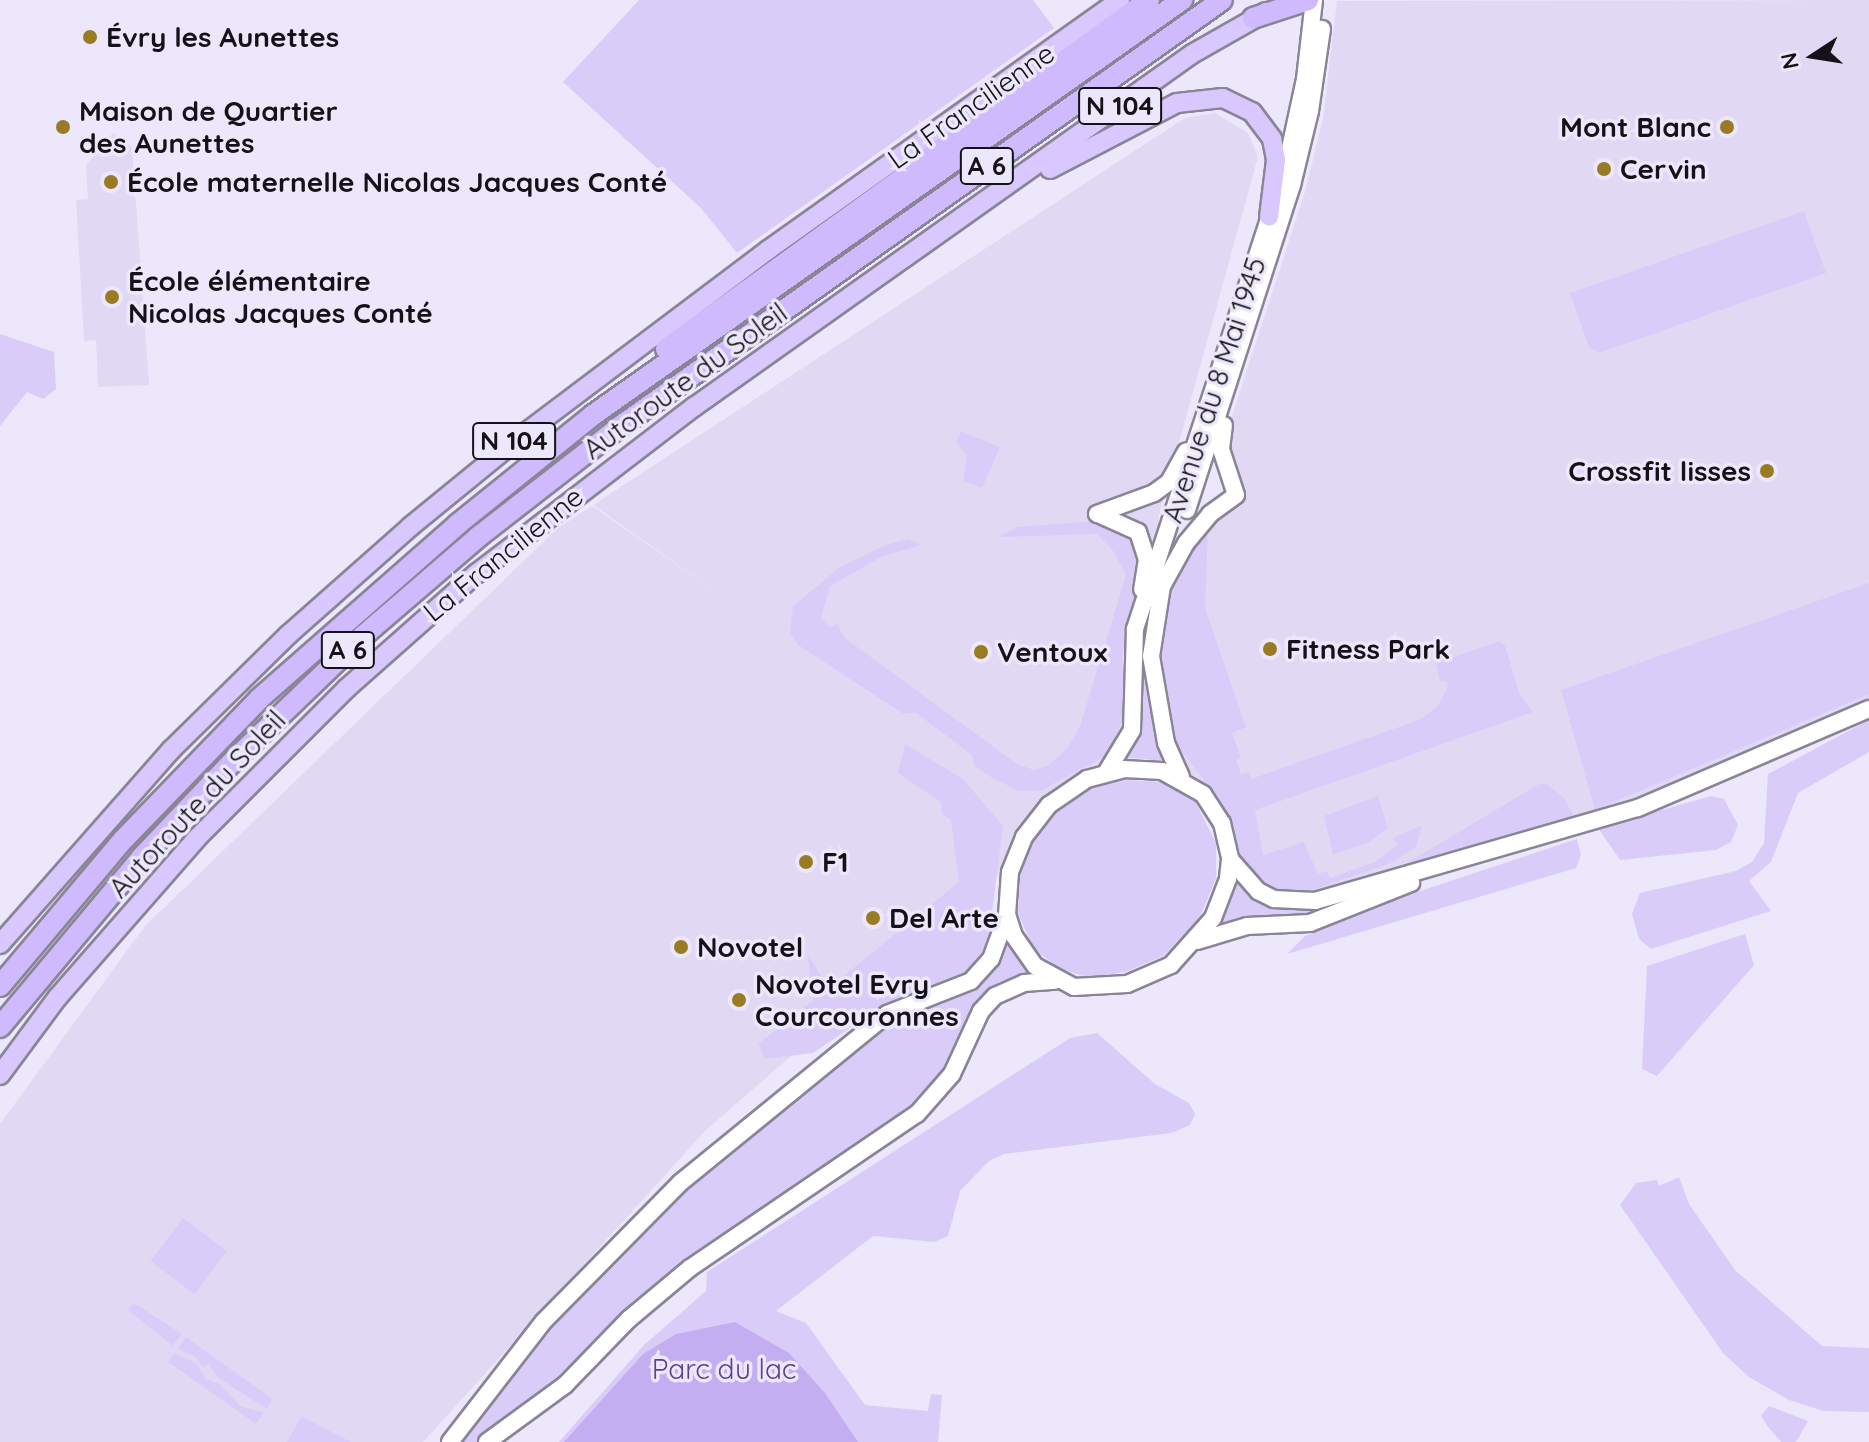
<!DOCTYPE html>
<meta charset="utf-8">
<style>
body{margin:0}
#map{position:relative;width:1869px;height:1442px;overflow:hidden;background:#ece7fa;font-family:Quicksand,sans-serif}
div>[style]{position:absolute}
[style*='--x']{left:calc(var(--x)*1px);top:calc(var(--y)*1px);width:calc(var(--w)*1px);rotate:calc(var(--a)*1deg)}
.built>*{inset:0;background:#e1d9f3}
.green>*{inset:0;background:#daccf9;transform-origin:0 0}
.water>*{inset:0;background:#c4aef2}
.roads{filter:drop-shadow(2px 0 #8a8596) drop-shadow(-2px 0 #8a8596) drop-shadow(0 2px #8a8596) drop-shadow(0 -2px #8a8596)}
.secondary>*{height:16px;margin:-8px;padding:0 8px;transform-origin:8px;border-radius:8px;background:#fff}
.trunk>*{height:18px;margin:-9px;padding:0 9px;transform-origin:9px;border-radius:9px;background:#d8c8fe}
.motorway>*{height:20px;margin:-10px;padding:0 10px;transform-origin:10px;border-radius:10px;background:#cfbafd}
.dots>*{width:22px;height:22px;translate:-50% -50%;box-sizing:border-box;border:4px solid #ece7fa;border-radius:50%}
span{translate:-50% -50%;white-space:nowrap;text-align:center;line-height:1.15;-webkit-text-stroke:7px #ece7fa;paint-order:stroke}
.shield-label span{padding:2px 6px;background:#ece7fa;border:2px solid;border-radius:6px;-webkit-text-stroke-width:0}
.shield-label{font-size:26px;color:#141218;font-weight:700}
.poi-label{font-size:28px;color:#141218;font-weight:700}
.left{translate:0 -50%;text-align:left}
.right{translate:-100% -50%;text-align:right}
.street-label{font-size:28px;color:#141218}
.park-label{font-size:28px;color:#5e3f8f}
.north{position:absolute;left:1773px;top:16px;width:80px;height:80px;-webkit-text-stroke:6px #ece7fa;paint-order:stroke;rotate:258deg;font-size:22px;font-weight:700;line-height:32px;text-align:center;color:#141218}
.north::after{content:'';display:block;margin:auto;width:28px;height:36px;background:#141218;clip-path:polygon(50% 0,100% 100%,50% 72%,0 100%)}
</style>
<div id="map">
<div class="built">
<div style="clip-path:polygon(1869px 0,1869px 706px,1707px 778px,1396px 879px,1295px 898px,1234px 856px,1184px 775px,1170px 742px,1153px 643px,1147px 746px,705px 1131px,423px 1442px,0 1442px,0 1124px,145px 926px,558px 528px,592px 506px,732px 603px,593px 505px,1185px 118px,1215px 113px,1248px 133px,1258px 157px,1159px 515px,1153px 629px,1189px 545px,1231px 501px,1229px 425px,1305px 192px,1323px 119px,1337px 1px)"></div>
<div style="clip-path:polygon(113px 133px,132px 147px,149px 385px,98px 387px,96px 340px,84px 341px,76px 200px,88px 199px,86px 165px)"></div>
</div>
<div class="green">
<div style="clip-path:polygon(639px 0,1033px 0,1054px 28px,737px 253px,701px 208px,563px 82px)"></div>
<div style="clip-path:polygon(1804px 211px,1826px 273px,1599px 353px,1589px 347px,1570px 293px)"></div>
<div style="clip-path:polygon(0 334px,54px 352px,56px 389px,43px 399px,27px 392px,0 426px)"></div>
<div style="clip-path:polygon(961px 431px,1000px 447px,982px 488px,963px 481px,967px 455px,956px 442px)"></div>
<div style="clip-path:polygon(1096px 521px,1126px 528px,1139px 545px,1140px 573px,1122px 654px,1125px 716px,1106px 756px,1040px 791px,1019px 791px,989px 776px,974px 765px,972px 755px,916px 713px,902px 713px,798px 645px,790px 633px,793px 606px,840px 567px,888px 544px,908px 539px,922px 545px,883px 556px,830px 586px,821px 618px,830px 628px,837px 624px,845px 638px,1017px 764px,1034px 770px,1049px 765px,1067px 749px,1080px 726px,1126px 575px,1114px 552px,1097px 534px,998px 537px,1018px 527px)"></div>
<div style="clip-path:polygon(1202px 531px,1208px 535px,1205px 608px,1246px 727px,1232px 733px,1241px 758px,1236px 760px,1241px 774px,1248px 772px,1251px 779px,1419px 720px,1437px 707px,1447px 688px,1448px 682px,1440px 681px,1434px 655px,1442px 653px,1446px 660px,1499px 641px,1505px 646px,1520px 695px,1533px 712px,1255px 810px,1263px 855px,1304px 842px,1318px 874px,1327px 871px,1330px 878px,1375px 862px,1398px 845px,1393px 838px,1422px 825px,1416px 847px,1389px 864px,1291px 897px,1264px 887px,1242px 862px,1225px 808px,1175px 742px,1162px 676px,1161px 630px,1171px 581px)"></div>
<div style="clip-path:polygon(1869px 583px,1869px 694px,1595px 810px,1561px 690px)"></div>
<div style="clip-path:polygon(1148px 611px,1145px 671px,1162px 761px,1126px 757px,1140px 728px,1137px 671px)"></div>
<div style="clip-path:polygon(1869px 720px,1869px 752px,1798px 793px,1771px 862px,1749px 881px,1771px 911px,1651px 949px,1639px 939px,1632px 914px,1640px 893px,1736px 871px,1752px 862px,1764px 843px,1768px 774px)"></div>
<div style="clip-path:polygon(905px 744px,963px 779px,1003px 826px,988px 944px,964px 975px,950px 983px,887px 1003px,813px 1053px,765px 1059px,758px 1044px,813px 1000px,808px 955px,829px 988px,959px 882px,951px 820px,942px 814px,941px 802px,898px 773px)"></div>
<div style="clip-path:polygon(1127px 780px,1162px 782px,1195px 801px,1216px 843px,1216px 878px,1200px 917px,1163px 956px,1125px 972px,1090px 978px,1060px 969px,1033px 948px,1018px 913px,1020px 873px,1032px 840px,1069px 800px,1108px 782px)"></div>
<div style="clip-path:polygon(1539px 784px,1547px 784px,1564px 798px,1575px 818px,1392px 872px)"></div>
<div style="clip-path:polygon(1378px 796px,1388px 828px,1369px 842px,1333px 855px,1324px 816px)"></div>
<div style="clip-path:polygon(1711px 796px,1724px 799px,1738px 825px,1731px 842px,1716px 850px,1620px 860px,1598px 828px)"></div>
<div style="clip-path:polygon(1577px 839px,1581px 855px,1576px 868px,1287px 954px,1305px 936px,1384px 903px)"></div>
<div style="clip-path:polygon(1237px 877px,1253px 892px,1349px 900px,1306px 918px,1219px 928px)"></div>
<div style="clip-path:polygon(1745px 934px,1754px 965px,1657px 1076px,1642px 1069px,1647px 966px)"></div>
<div style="clip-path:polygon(1007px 941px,1029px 973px,999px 982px,983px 995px,971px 1010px,952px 1060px,918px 1105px,687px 1259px,653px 1286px,547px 1394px,482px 1442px,458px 1442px,557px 1319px,715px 1159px,880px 1028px,972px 987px)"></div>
<div style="clip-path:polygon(1097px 1033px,1155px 1084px,1189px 1103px,1195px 1114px,1190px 1125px,1171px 1133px,1004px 1154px,989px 1161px,960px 1191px,948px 1236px,934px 1242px,873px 1236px,776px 1311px,806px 1323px,865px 1405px,928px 1411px,931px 1394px,942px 1395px,938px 1442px,559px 1442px,644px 1345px,706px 1291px,707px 1272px,1070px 1038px)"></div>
<div style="clip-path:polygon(1679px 1177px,1689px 1204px,1735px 1270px,1822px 1346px,1869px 1348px,1869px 1412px,1824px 1411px,1789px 1400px,1749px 1377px,1723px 1353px,1620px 1205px,1636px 1183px,1657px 1180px,1659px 1186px)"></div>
<div style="left:183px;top:1218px;width:55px;height:54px;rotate:37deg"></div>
<div style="clip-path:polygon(134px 1303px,182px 1334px,173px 1346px,128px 1310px)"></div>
<div style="clip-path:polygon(186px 1337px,273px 1399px,267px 1409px,217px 1377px,209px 1364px,203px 1367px,196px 1357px,178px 1349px)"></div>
<div style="clip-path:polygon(174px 1353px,196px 1363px,206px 1379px,220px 1384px,240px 1406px,264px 1413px,256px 1424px,168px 1362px)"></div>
<div style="clip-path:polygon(1769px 1406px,1808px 1421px,1796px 1442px,1781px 1442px,1769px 1428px,1761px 1416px)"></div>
<div style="clip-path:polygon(301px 1417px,303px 1417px,351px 1442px,287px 1442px)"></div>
</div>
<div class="water">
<div style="clip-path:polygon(735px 1322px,789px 1353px,825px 1393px,858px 1442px,564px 1442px,643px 1354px,676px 1334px)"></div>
</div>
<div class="roads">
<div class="secondary">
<div style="--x:1187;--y:510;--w:342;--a:-72.1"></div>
<div style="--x:1292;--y:185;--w:76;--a:-76.3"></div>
<div style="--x:1310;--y:111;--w:83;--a:-81.7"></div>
<div style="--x:1097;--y:514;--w:61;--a:-20.2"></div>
<div style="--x:1154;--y:493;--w:19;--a:-36"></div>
<div style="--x:1169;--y:482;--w:35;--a:-61"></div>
<div style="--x:1098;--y:514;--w:44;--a:24.2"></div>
<div style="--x:1138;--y:532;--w:28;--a:72"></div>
<div style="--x:1147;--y:559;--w:31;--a:99"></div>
<div style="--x:1162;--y:586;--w:71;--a:98.9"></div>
<div style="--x:1151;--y:656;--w:88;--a:80.2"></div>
<div style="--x:1166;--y:743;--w:37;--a:66"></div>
<div style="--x:1161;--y:588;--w:51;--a:-60.9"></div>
<div style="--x:1186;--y:543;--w:38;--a:-50"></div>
<div style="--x:1210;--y:514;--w:32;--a:-36"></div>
<div style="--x:1236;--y:495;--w:48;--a:-108.1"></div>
<div style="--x:1221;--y:449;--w:24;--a:-83"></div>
<div style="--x:1124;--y:769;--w:38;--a:3"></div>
<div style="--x:1162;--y:771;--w:47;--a:29.3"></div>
<div style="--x:1203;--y:794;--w:35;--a:57"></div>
<div style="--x:1222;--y:823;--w:37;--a:77"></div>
<div style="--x:1230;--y:859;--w:20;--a:96"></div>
<div style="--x:1228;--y:879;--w:42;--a:111"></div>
<div style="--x:1213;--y:918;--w:63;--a:131.8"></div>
<div style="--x:1171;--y:965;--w:48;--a:156.6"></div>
<div style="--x:1127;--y:984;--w:53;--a:176.8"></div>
<div style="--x:1074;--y:987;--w:44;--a:-151.7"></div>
<div style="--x:1035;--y:966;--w:37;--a:-125"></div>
<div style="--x:1014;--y:936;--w:22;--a:-108"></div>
<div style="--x:1007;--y:915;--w:43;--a:-86"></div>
<div style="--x:1010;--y:872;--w:38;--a:-68"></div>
<div style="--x:1024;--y:837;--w:41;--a:-52"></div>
<div style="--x:1049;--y:805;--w:46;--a:-34.4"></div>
<div style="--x:1087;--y:779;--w:38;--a:-15"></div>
<div style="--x:1106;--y:773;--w:50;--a:-58.8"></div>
<div style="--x:1132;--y:730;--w:101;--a:-88.3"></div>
<div style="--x:1135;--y:629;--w:486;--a:-71.9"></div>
<div style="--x:1286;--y:167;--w:90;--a:-77.8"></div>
<div style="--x:1305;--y:79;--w:80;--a:-83.5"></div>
<div style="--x:1230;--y:859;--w:43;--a:48.8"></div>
<div style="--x:1258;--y:891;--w:18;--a:27"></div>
<div style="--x:1274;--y:899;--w:41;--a:2.8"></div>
<div style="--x:1315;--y:901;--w:336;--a:-16.1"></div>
<div style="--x:1638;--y:808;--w:251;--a:-23.2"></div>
<div style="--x:1197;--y:941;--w:52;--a:-16.7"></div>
<div style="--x:1247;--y:926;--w:63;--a:-2.7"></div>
<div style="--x:1310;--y:923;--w:109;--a:-21.6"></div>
<div style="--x:450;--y:1442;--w:153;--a:-52.2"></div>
<div style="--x:544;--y:1321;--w:194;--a:-45.4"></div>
<div style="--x:680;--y:1183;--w:267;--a:-39.2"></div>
<div style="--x:887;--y:1014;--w:90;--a:-21.4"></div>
<div style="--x:971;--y:981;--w:30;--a:-48"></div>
<div style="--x:991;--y:959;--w:47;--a:-70"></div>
<div style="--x:487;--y:1442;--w:97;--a:-36.2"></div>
<div style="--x:565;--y:1385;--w:92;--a:-45.9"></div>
<div style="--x:629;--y:1319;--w:80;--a:-39.9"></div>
<div style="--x:690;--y:1268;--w:274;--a:-34.2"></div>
<div style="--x:917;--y:1114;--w:53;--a:-48.8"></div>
<div style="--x:952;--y:1074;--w:69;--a:-65.3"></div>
<div style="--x:981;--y:1011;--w:21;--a:-47"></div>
<div style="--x:995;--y:996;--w:32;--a:-24"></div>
<div style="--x:1024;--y:983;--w:31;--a:-4"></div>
</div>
<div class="trunk">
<div style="--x:1050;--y:169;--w:143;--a:-27.5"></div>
<div style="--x:1177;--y:103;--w:46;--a:-6.2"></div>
<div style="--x:1223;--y:98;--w:32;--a:26"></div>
<div style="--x:1252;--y:112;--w:34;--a:53"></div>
<div style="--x:1272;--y:139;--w:21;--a:79"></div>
<div style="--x:1276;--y:160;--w:57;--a:97"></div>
<div style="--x:0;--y:944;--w:259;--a:-48.6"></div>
<div style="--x:171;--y:750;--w:164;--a:-44.5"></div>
<div style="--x:288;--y:635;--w:164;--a:-41.5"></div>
<div style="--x:411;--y:526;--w:146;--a:-39.2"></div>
<div style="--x:524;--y:434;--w:306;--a:-37"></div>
<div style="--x:768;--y:250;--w:432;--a:-35.4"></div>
<div style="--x:0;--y:1075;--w:96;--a:-53.5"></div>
<div style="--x:57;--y:998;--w:214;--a:-48.8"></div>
<div style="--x:198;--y:837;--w:211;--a:-45"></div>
<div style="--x:347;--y:688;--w:172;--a:-41.5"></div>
<div style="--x:476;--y:574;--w:275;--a:-37.5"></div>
<div style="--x:694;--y:407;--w:610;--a:-35.33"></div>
<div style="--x:1192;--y:54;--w:85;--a:-29.6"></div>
</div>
<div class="motorway">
<div style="--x:1253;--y:18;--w:58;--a:-18.1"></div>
<div style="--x:666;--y:349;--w:596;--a:-35.85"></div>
<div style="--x:0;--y:986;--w:192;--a:-49.9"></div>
<div style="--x:124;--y:839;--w:194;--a:-46"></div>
<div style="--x:259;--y:699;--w:265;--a:-41.3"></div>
<div style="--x:458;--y:524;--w:174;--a:-38.9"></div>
<div style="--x:593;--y:415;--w:721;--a:-35.17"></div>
<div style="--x:0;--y:1027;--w:222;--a:-50.1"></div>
<div style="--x:142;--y:857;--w:139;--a:-46.5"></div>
<div style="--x:238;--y:756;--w:173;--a:-43.8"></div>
<div style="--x:363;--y:636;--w:152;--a:-40.7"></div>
<div style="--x:478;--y:537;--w:182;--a:-37.9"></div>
<div style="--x:622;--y:425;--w:735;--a:-35.31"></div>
</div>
</div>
<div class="dots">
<div style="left:90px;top:37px;background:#997b24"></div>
<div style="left:63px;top:127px;background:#997b24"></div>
<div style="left:1727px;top:127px;background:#997b24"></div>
<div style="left:1604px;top:169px;background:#997b24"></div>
<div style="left:111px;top:182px;background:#997b24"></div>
<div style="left:112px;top:297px;background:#997b24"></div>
<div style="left:1767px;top:471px;background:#997b24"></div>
<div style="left:1270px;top:649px;background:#997b24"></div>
<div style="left:981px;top:652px;background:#997b24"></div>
<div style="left:806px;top:862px;background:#997b24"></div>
<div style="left:873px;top:918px;background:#997b24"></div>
<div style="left:681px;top:947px;background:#997b24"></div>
<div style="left:739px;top:1000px;background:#997b24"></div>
</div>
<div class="shield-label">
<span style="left:1120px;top:106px">N 104</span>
<span style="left:987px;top:166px">A 6</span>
<span style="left:514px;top:441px">N 104</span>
<span style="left:348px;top:650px">A 6</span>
</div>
<div class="poi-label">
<span class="left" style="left:106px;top:37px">Évry les Aunettes</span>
<span class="left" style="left:79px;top:127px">Maison de Quartier<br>des Aunettes</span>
<span class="right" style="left:1711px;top:127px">Mont Blanc</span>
<span class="left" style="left:1620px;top:169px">Cervin</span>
<span class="left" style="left:127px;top:182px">École maternelle Nicolas Jacques Conté</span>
<span class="left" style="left:128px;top:297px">École élémentaire<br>Nicolas Jacques Conté</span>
<span class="right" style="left:1751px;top:471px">Crossfit lisses</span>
<span class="left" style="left:1286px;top:649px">Fitness Park</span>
<span class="left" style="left:997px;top:652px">Ventoux</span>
<span class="left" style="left:822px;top:862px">F1</span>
<span class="left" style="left:889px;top:918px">Del Arte</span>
<span class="left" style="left:697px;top:947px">Novotel</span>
<span class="left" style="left:755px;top:1000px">Novotel Evry<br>Courcouronnes</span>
</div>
<div class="street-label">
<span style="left:971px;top:106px;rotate:-35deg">La Francilienne</span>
<span style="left:685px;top:381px;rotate:-36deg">Autoroute du Soleil</span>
<span style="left:1214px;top:390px;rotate:-72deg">Avenue du 8 Mai 1945</span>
<span style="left:503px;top:554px;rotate:-39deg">La Francilienne</span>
<span style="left:197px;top:804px;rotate:-47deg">Autoroute du Soleil</span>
</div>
<div class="park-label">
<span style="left:724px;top:1369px">Parc du lac</span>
</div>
<div class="north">N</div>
</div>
